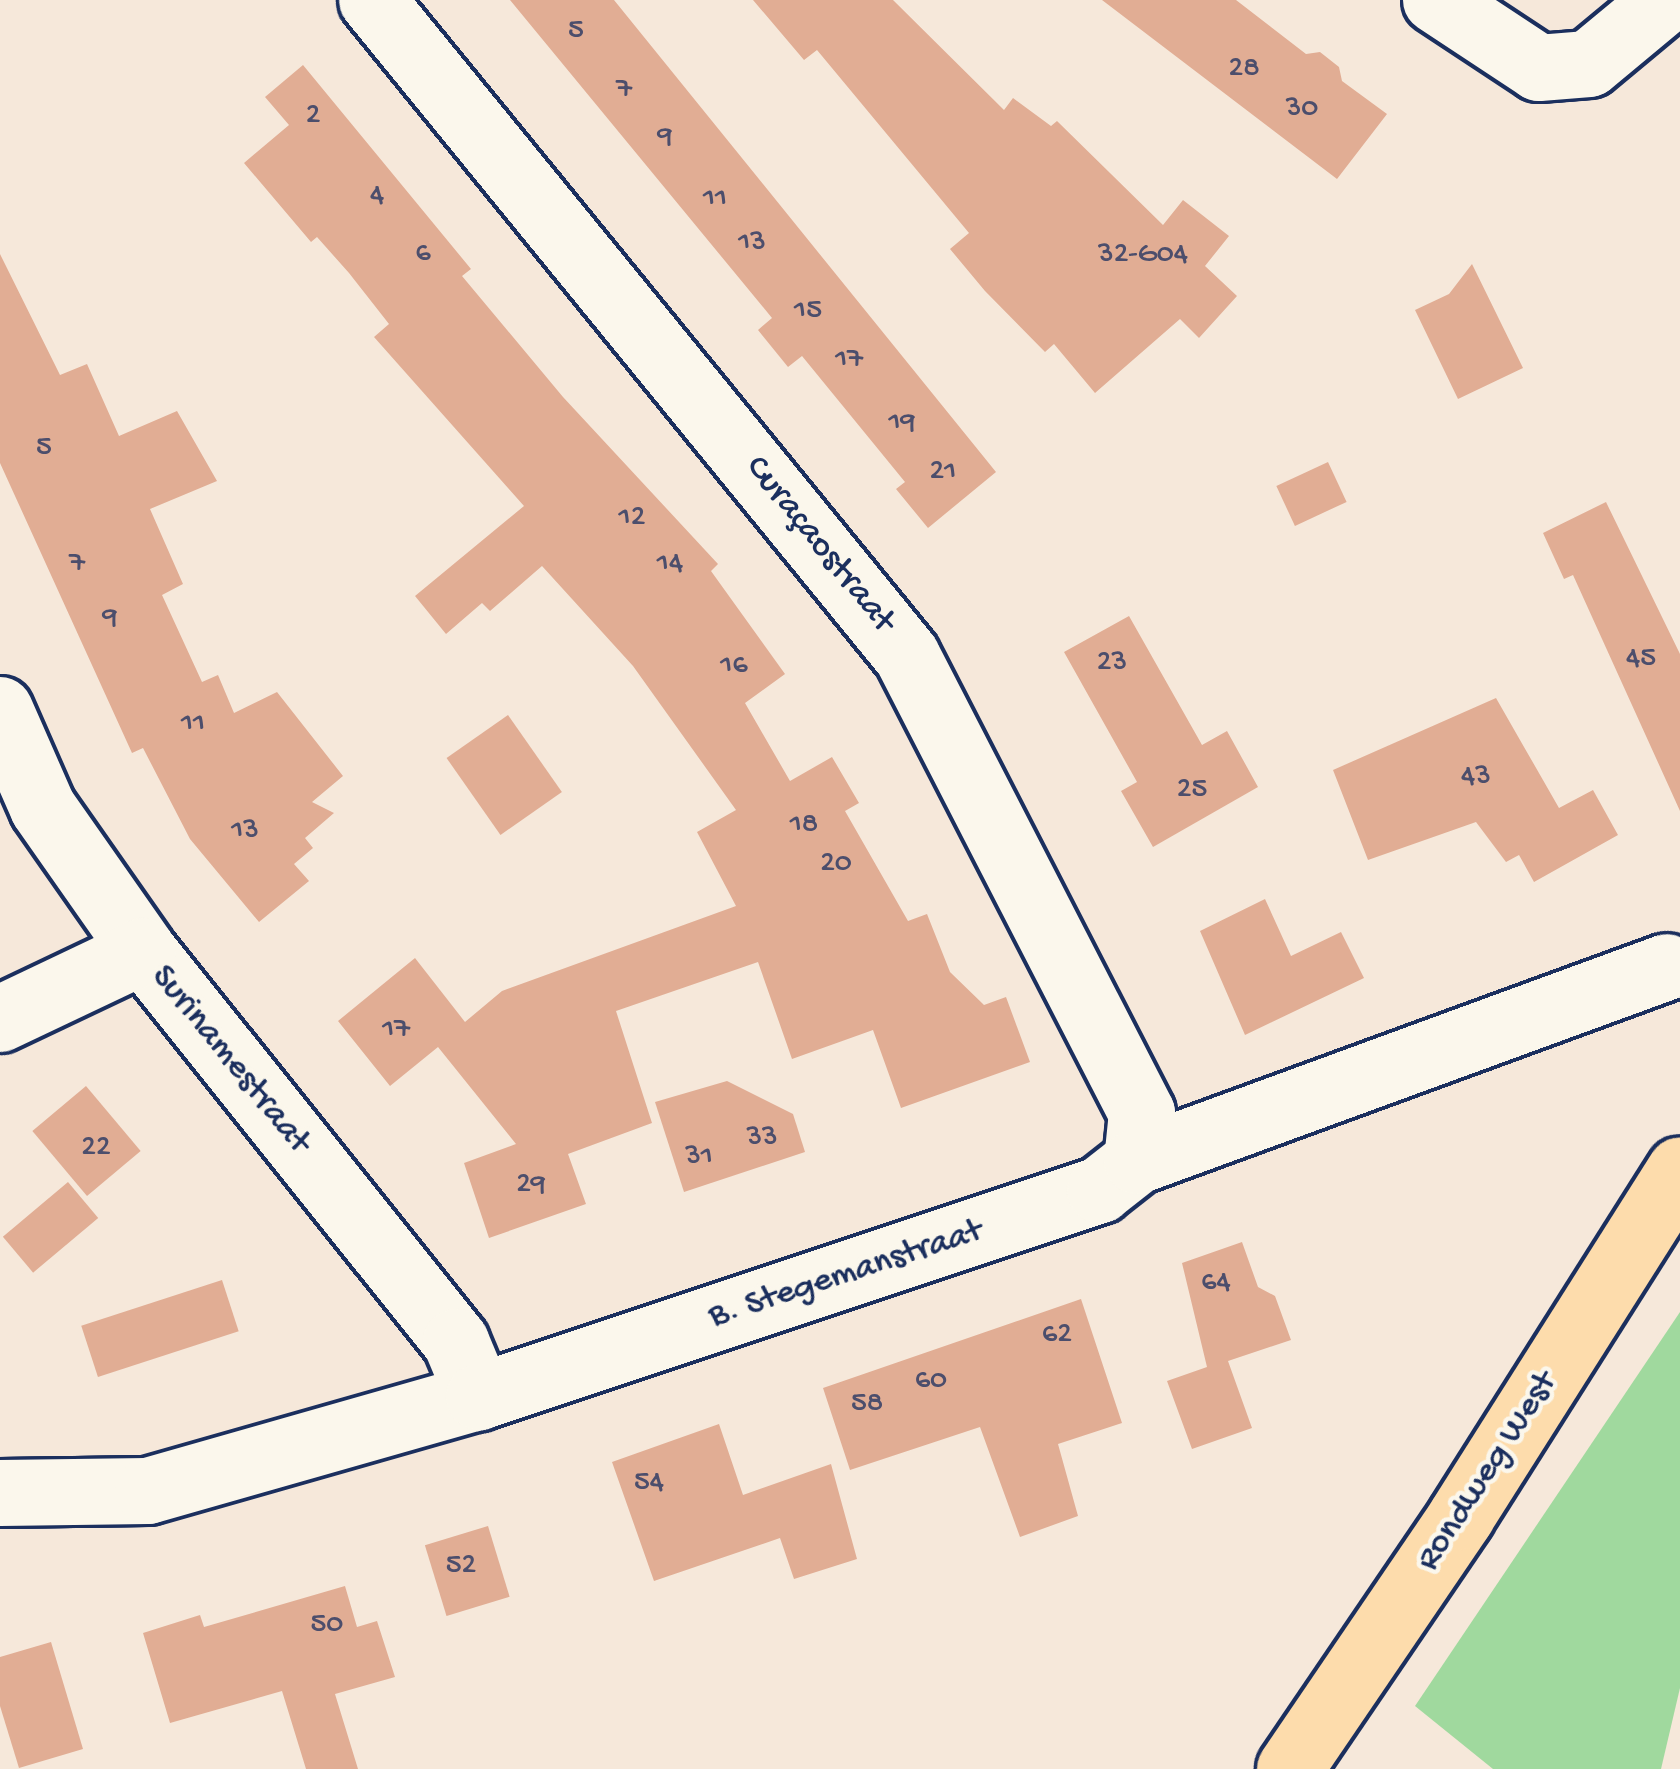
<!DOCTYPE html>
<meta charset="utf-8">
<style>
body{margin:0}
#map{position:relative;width:1680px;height:1769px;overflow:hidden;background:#f6e8da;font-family:"Gochi Hand",sans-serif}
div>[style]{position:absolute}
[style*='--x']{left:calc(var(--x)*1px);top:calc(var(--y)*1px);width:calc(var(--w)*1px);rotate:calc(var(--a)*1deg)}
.green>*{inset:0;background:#a0d99e}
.building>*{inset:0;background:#e1ad94;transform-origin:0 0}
.roads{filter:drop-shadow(3px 0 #1b2f5e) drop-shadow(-3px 0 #1b2f5e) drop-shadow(0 3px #1b2f5e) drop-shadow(0 -3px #1b2f5e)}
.minor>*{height:66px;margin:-33px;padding:0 33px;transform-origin:33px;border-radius:33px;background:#fbf7ec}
.major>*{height:66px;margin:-33px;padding:0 33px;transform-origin:33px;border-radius:33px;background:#fddcac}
span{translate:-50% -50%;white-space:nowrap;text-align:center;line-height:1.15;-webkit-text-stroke:9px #fbf7ec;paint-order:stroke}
.number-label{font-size:30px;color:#4c4e6c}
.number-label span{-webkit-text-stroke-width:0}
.street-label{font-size:36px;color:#1b2f5e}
</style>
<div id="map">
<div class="green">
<div style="clip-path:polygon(1680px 1312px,1680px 1688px,1661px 1769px,1493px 1769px,1415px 1706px)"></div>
</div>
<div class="building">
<div style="clip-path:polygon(510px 0,614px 0,996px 472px,928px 528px,896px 489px,905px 482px,802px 356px,788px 367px,758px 330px,772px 318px)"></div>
<div style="clip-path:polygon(753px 0,893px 0,1004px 110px,1013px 98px,1051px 126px,1057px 121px,1163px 225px,1183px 200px,1229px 236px,1205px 266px,1237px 296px,1199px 338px,1180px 319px,1095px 393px,1054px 344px,1045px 352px,985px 291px,950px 249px,969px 233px,817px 50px,804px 60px)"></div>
<div style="clip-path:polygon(1102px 0,1236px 0,1306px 54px,1320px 52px,1339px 67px,1342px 81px,1387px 114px,1337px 179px)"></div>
<div style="clip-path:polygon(303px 65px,471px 269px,462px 276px,563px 397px,718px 564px,711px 571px,785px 674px,745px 703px,790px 781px,832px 757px,859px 803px,845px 811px,908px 921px,927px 914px,950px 972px,984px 1005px,1006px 997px,1030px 1062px,901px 1108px,873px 1030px,792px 1059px,758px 962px,616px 1011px,652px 1123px,568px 1154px,586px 1204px,489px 1238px,464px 1163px,516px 1144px,438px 1047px,390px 1086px,338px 1021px,415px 958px,465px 1022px,502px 991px,736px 906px,697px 832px,736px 810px,633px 666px,542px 566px,490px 611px,482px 603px,446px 634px,415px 596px,524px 506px,374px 337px,389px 324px,349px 273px,317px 237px,311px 242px,244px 163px,289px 125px,265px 97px)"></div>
<div style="clip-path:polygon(0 254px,60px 375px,87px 364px,119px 436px,177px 411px,217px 481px,150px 509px,183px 584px,162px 595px,202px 682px,218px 675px,234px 713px,277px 692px,343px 776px,312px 802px,334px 813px,305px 838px,313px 848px,294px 864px,309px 881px,259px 922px,190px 839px,143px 748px,132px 753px,0 463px)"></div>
<div style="clip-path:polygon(1472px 264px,1523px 368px,1458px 399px,1415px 310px,1449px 294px)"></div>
<div style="left:1328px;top:462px;width:44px;height:57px;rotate:65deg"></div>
<div style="clip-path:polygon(1606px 502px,1680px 654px,1680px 811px,1573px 575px,1564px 579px,1543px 533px)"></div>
<div style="clip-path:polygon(1129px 616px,1202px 745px,1227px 731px,1258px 787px,1153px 847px,1121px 791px,1137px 782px,1064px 652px)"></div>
<div style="clip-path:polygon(1496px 698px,1559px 808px,1593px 790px,1618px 835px,1534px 882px,1519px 855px,1506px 862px,1476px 822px,1368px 860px,1333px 770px)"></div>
<div style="left:508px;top:715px;width:94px;height:75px;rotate:55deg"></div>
<div style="clip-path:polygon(1265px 899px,1291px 956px,1341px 932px,1364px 978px,1245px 1035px,1200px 931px)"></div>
<div style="clip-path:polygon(727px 1081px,793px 1114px,805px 1152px,684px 1192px,655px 1102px)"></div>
<div style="left:86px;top:1086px;width:85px;height:70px;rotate:50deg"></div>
<div style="left:68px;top:1182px;width:47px;height:85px;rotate:50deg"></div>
<div style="clip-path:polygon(1242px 1242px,1258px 1287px,1275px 1296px,1291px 1340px,1228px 1361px,1252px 1428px,1192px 1449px,1167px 1381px,1207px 1367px,1182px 1263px)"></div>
<div style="left:222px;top:1280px;width:54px;height:148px;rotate:72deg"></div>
<div style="clip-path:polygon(1081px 1299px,1122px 1423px,1058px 1444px,1078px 1516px,1020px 1537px,980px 1427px,850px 1470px,823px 1388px)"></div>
<div style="clip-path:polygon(719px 1424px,743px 1495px,831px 1464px,857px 1559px,794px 1579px,780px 1538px,654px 1581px,612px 1462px)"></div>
<div style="left:488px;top:1526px;width:74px;height:66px;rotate:73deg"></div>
<div style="clip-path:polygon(345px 1586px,357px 1627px,377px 1621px,395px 1677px,335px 1694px,358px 1769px,306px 1769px,282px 1691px,170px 1723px,143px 1633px,200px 1615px,204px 1627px)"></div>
<div style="clip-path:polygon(51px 1642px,83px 1749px,19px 1768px,0 1706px,0 1657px)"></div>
</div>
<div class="roads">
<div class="minor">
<div style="--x:372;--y:0;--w:846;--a:50.8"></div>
<div style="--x:907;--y:656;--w:514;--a:62.79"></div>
<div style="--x:1142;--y:1113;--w:48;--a:95.9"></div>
<div style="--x:1436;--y:0;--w:123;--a:33.4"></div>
<div style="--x:1539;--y:68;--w:50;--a:-4.6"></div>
<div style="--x:1589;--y:64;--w:100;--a:-39.7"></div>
<div style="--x:0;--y:710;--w:107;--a:66.3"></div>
<div style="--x:43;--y:808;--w:174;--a:55"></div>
<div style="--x:143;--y:951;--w:501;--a:51.32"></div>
<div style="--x:456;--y:1342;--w:60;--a:67.3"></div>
<div style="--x:0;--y:1019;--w:158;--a:-25.4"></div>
<div style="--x:0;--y:1493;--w:148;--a:-0.8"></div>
<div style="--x:148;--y:1491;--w:344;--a:-15.9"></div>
<div style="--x:479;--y:1397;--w:655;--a:-18.43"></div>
<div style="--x:1100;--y:1190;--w:47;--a:-38.1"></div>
<div style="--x:1137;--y:1161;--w:564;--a:-20.1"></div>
</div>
<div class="major">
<div style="--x:1290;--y:1769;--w:305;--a:-55.8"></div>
<div style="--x:1461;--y:1517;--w:410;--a:-57.7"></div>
</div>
</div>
<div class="number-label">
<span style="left:576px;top:32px">5</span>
<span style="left:1244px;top:70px">28</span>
<span style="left:624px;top:91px">7</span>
<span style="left:1302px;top:110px">30</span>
<span style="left:313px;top:117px">2</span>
<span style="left:665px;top:138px">9</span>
<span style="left:377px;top:197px">4</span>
<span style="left:715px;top:200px">11</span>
<span style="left:752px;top:244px">13</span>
<span style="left:423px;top:255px">6</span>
<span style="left:1143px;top:256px">32-G04</span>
<span style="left:808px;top:312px">15</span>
<span style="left:849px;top:361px">17</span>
<span style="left:902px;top:424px">19</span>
<span style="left:44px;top:449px">5</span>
<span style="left:943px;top:473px">21</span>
<span style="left:632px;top:519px">12</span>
<span style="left:77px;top:565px">7</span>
<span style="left:670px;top:565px">14</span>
<span style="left:110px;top:619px">9</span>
<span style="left:1641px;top:660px">45</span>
<span style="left:1112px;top:664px">23</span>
<span style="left:734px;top:667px">16</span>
<span style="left:193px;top:725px">11</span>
<span style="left:1476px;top:778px">43</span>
<span style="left:1192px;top:791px">25</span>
<span style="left:804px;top:826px">18</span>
<span style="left:245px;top:832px">13</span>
<span style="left:836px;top:865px">20</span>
<span style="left:396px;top:1031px">17</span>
<span style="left:762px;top:1139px">33</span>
<span style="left:96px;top:1149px">22</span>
<span style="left:699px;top:1158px">31</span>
<span style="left:531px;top:1186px">29</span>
<span style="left:1216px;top:1284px">64</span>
<span style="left:1057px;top:1336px">62</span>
<span style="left:931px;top:1382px">60</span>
<span style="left:867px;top:1405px">58</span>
<span style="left:649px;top:1484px">54</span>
<span style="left:461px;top:1567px">52</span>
<span style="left:327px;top:1626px">50</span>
</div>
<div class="street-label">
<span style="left:819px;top:545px;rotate:51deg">Curaçaostraat</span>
<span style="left:230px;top:1060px;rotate:51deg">Surinamestraat</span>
<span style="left:846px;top:1275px;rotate:-18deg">B. Stegemanstraat</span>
<span style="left:1488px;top:1472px;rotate:-57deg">Rondweg West</span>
</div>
</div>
